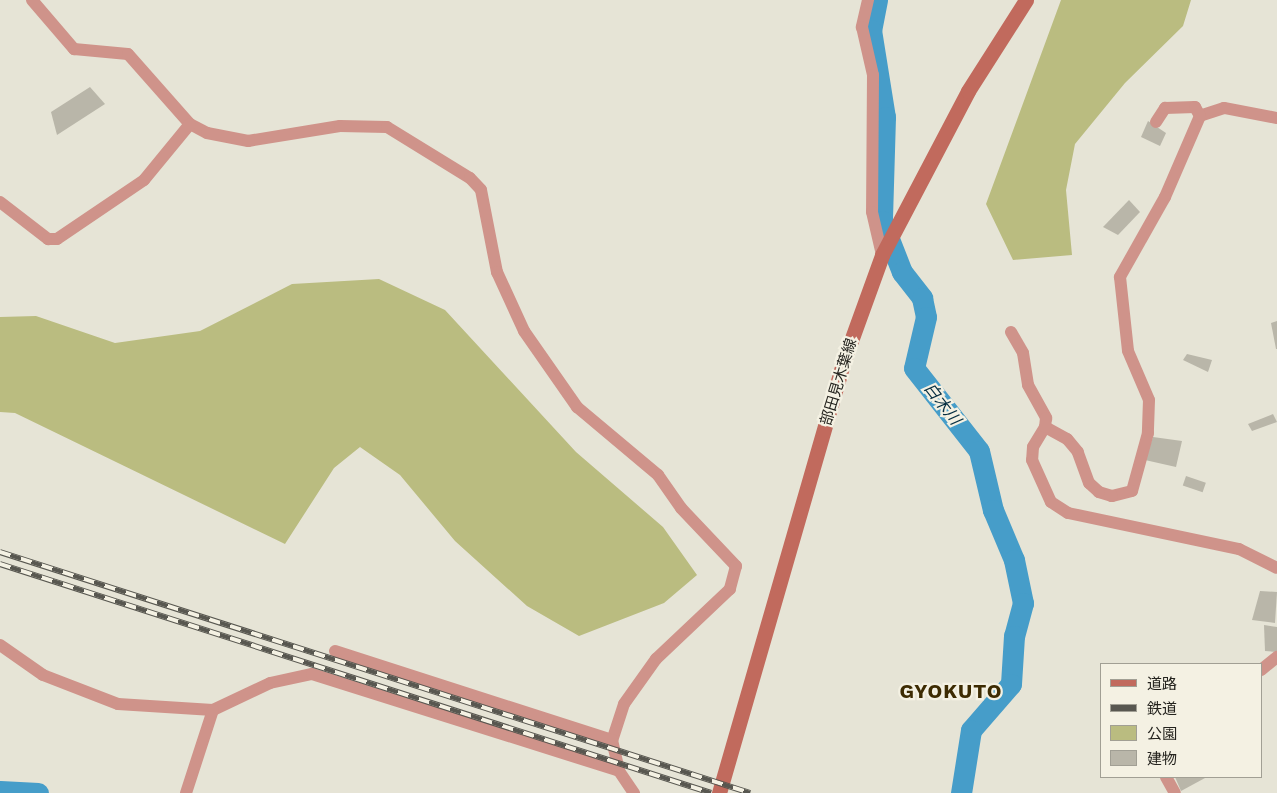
<!DOCTYPE html>
<meta charset="utf-8">
<style>
body{margin:0}
#map{position:relative;width:1277px;height:793px;overflow:hidden;background:#e6e4d6;font-family:"Work Sans","Noto Sans JP",sans-serif}
div>[style]{position:absolute}
[style*='--x']{left:calc(var(--x)*1px);top:calc(var(--y)*1px);width:calc(var(--w)*1px);rotate:calc(var(--a)*1deg)}
.green>*{inset:0;background:#babc80}
.river>*{height:21px;margin:-10.5px;padding:0 10.5px;transform-origin:10.5px;border-radius:10.5px;background:#469dc9}
.building>*{inset:0;background:#b9b6a9;transform-origin:0 0}
.minor>*{height:12px;margin:-6px;padding:0 6px;transform-origin:6px;border-radius:6px;background:#cf938a}
.secondary>*{height:15px;margin:-7.5px;padding:0 7.5px;transform-origin:7.5px;border-radius:7.5px;background:#c16a5d}
.rail>*{height:5.5px;margin-top:-2.75px;transform-origin:0;background:repeating-linear-gradient(90deg,#f4f1e3 0 11px,#585750 0 22px);box-sizing:border-box;border-block:1px solid #585750}
span{translate:-50% -50%;white-space:nowrap;text-align:center;line-height:1.15;-webkit-text-stroke:4.5px #f4f1e3;paint-order:stroke}
.street-label{font-size:15px;color:#24231e}
.water-label{font-size:16px;color:#062e41;font-style:italic}
.district-label{font-size:20px;color:#3d2b02;font-weight:700;letter-spacing:1px}
.legend{position:absolute;left:1100px;top:663px;width:162px;height:115px;box-sizing:border-box;background:#f4f1e3;border:1px solid #a19f94;margin:0;padding:6px 9px;list-style:none;font-size:15px;color:#24231e}
.legend li{display:flex;align-items:center;gap:10px;height:25px}
.legend b{width:25px;border:1px solid #a19f94}
</style>
<div id="map">
<div class="green">
<div style="clip-path:polygon(1061px 0,1191px 0,1183px 26px,1125px 83px,1075px 144px,1066px 190px,1072px 255px,1013px 260px,986px 204px)"></div>
<div style="clip-path:polygon(379px 279px,445px 310px,576px 452px,663px 527px,697px 575px,664px 603px,579px 636px,527px 606px,455px 541px,400px 475px,360px 447px,334px 468px,285px 544px,15px 413px,0 412px,0 317px,36px 316px,115px 343px,200px 331px,292px 284px)"></div>
</div>
<div class="river">
<div style="--x:877;--y:0;--w:31;--a:101"></div>
<div style="--x:871;--y:30;--w:88;--a:80.9"></div>
<div style="--x:885;--y:117;--w:104;--a:91.7"></div>
<div style="--x:882;--y:221;--w:55;--a:68.6"></div>
<div style="--x:902;--y:272;--w:33;--a:52"></div>
<div style="--x:922;--y:298;--w:19;--a:78"></div>
<div style="--x:926;--y:317;--w:52;--a:103.2"></div>
<div style="--x:914;--y:368;--w:105;--a:51.9"></div>
<div style="--x:979;--y:451;--w:61;--a:76.7"></div>
<div style="--x:993;--y:510;--w:54;--a:67.2"></div>
<div style="--x:1014;--y:560;--w:44;--a:78.2"></div>
<div style="--x:1023;--y:603;--w:34;--a:105"></div>
<div style="--x:1014;--y:636;--w:48;--a:93.6"></div>
<div style="--x:1011;--y:684;--w:61;--a:131"></div>
<div style="--x:971;--y:730;--w:64;--a:99"></div>
<div style="--x:0;--y:791;--w:38;--a:3"></div>
</div>
<div class="building">
<div style="clip-path:polygon(90px 87px,105px 104px,57px 135px,51px 112px)"></div>
<div style="clip-path:polygon(1148px 121px,1166px 133px,1160px 146px,1141px 137px)"></div>
<div style="clip-path:polygon(1129px 200px,1140px 212px,1118px 235px,1103px 227px)"></div>
<div style="clip-path:polygon(1277px 321px,1277px 349px,1276px 349px,1271px 323px)"></div>
<div style="clip-path:polygon(1187px 354px,1212px 360px,1208px 372px,1183px 360px)"></div>
<div style="clip-path:polygon(1273px 414px,1277px 422px,1252px 431px,1248px 424px)"></div>
<div style="clip-path:polygon(1153px 437px,1182px 441px,1176px 467px,1145px 460px)"></div>
<div style="left:1186px;top:476px;width:21px;height:10px;rotate:19deg"></div>
<div style="clip-path:polygon(1260px 591px,1277px 592px,1275px 623px,1252px 620px)"></div>
<div style="clip-path:polygon(1264px 625px,1277px 627px,1277px 652px,1265px 651px)"></div>
<div style="clip-path:polygon(1175px 777px,1204px 777px,1205px 778px,1181px 791px)"></div>
</div>
<div class="minor">
<div style="--x:32;--y:0;--w:65;--a:49.4"></div>
<div style="--x:74;--y:49;--w:54;--a:5.3"></div>
<div style="--x:128;--y:54;--w:94;--a:48.5"></div>
<div style="--x:190;--y:124;--w:19;--a:28"></div>
<div style="--x:207;--y:133;--w:42;--a:11"></div>
<div style="--x:248;--y:141;--w:93;--a:-9.3"></div>
<div style="--x:340;--y:126;--w:47;--a:1.2"></div>
<div style="--x:387;--y:127;--w:97;--a:31.6"></div>
<div style="--x:470;--y:178;--w:16;--a:47"></div>
<div style="--x:481;--y:190;--w:84;--a:79"></div>
<div style="--x:497;--y:272;--w:65;--a:65.4"></div>
<div style="--x:524;--y:331;--w:93;--a:55.1"></div>
<div style="--x:577;--y:407;--w:106;--a:40"></div>
<div style="--x:658;--y:475;--w:40;--a:55.1"></div>
<div style="--x:681;--y:508;--w:80;--a:46.5"></div>
<div style="--x:736;--y:566;--w:24;--a:105"></div>
<div style="--x:730;--y:589;--w:102;--a:136.6"></div>
<div style="--x:656;--y:659;--w:55;--a:125.4"></div>
<div style="--x:624;--y:704;--w:38;--a:108"></div>
<div style="--x:612;--y:740;--w:32;--a:77"></div>
<div style="--x:619;--y:771;--w:27;--a:56"></div>
<div style="--x:868;--y:0;--w:28;--a:103"></div>
<div style="--x:862;--y:27;--w:49;--a:77.1"></div>
<div style="--x:873;--y:75;--w:137;--a:90.4"></div>
<div style="--x:872;--y:212;--w:44;--a:76.9"></div>
<div style="--x:1277;--y:118;--w:54;--a:-169.3"></div>
<div style="--x:1224;--y:108;--w:25;--a:162"></div>
<div style="--x:1200;--y:116;--w:88;--a:113.4"></div>
<div style="--x:1165;--y:197;--w:92;--a:119.4"></div>
<div style="--x:1120;--y:277;--w:74;--a:83.8"></div>
<div style="--x:1128;--y:351;--w:53;--a:66.8"></div>
<div style="--x:1149;--y:400;--w:33;--a:92"></div>
<div style="--x:1148;--y:433;--w:60;--a:105.4"></div>
<div style="--x:1132;--y:491;--w:21;--a:166"></div>
<div style="--x:1112;--y:496;--w:14;--a:-163"></div>
<div style="--x:1099;--y:492;--w:13;--a:-138"></div>
<div style="--x:1089;--y:483;--w:33;--a:-110"></div>
<div style="--x:1078;--y:452;--w:17;--a:-130"></div>
<div style="--x:1067;--y:439;--w:25;--a:-151"></div>
<div style="--x:1045;--y:427;--w:23;--a:121"></div>
<div style="--x:1033;--y:447;--w:13;--a:94"></div>
<div style="--x:1032;--y:460;--w:46;--a:65.7"></div>
<div style="--x:1051;--y:502;--w:20;--a:33"></div>
<div style="--x:1068;--y:513;--w:175;--a:11.9"></div>
<div style="--x:1239;--y:549;--w:42;--a:26.6"></div>
<div style="--x:1156;--y:122;--w:17;--a:-57"></div>
<div style="--x:1165;--y:108;--w:30;--a:-2"></div>
<div style="--x:1195;--y:107;--w:10;--a:61"></div>
<div style="--x:0;--y:202;--w:61;--a:37.6"></div>
<div style="--x:48;--y:239;--w:9;--a:0"></div>
<div style="--x:57;--y:239;--w:105;--a:-34.1"></div>
<div style="--x:144;--y:180;--w:72;--a:-50.6"></div>
<div style="--x:1011;--y:332;--w:24;--a:60"></div>
<div style="--x:1023;--y:353;--w:32;--a:81"></div>
<div style="--x:1028;--y:385;--w:38;--a:61"></div>
<div style="--x:1046;--y:418;--w:9;--a:96"></div>
<div style="--x:0;--y:645;--w:52;--a:34.9"></div>
<div style="--x:43;--y:675;--w:80;--a:21.1"></div>
<div style="--x:118;--y:704;--w:95;--a:3.6"></div>
<div style="--x:213;--y:710;--w:63;--a:-25.3"></div>
<div style="--x:270;--y:683;--w:43;--a:-12.1"></div>
<div style="--x:312;--y:674;--w:322;--a:17.5"></div>
<div style="--x:335;--y:651;--w:291;--a:17.8"></div>
<div style="--x:1261;--y:670;--w:21;--a:-39"></div>
<div style="--x:1166;--y:777;--w:18;--a:61"></div>
<div style="--x:186;--y:793;--w:87;--a:-72"></div>
</div>
<div class="secondary">
<div style="--x:719;--y:793;--w:448;--a:-73.9"></div>
<div style="--x:843;--y:363;--w:115;--a:-70.1"></div>
<div style="--x:882;--y:255;--w:185;--a:-62.3"></div>
<div style="--x:968;--y:91;--w:108;--a:-57.5"></div>
</div>
<div class="rail">
<div style="--x:0;--y:552;--w:788;--a:17.81"></div>
<div style="--x:0;--y:564;--w:747;--a:17.85"></div>
</div>
<div class="street-label">
<span style="left:839px;top:382px;rotate:-73deg">部田見木葉線</span>
</div>
<div class="water-label">
<span style="left:942px;top:404px;rotate:52deg">白木川</span>
</div>
<div class="district-label">
<span style="left:951px;top:691px">GYOKUTO</span>
</div>
<ul class="legend">
<li><b style="height:6px;background:#c16a5d"></b>道路</li>
<li><b style="height:6px;background:#585750"></b>鉄道</li>
<li><b style="height:14px;background:#babc80"></b>公園</li>
<li><b style="height:14px;background:#b9b6a9"></b>建物</li>
</ul>
</div>
